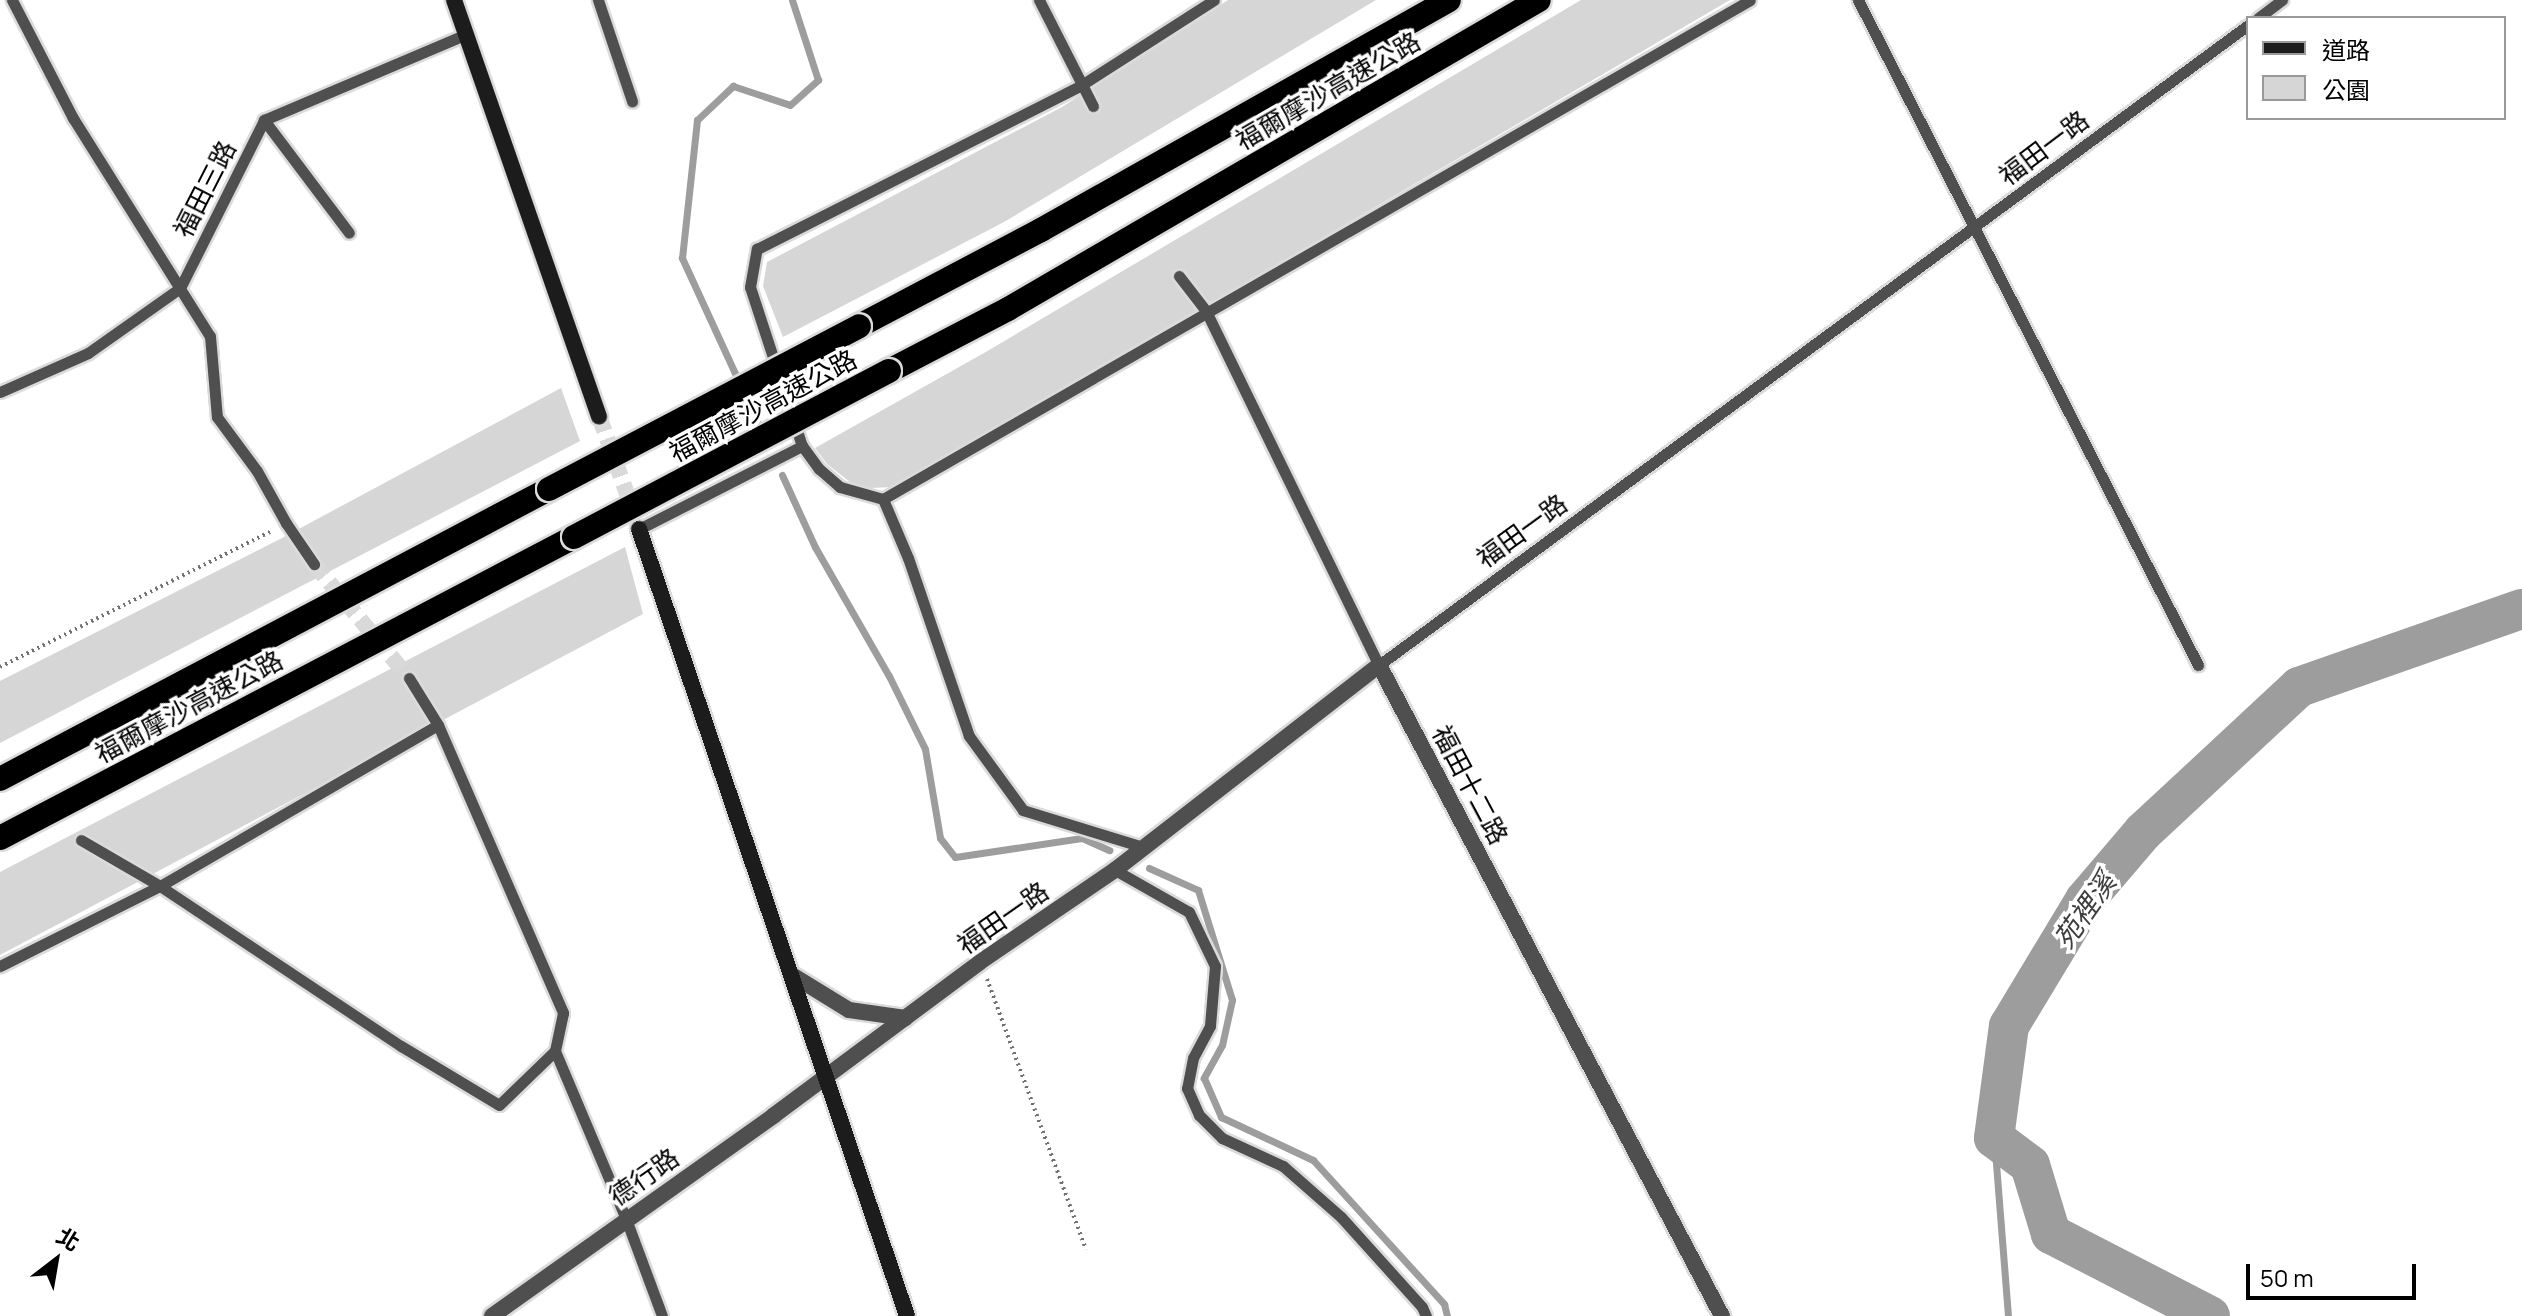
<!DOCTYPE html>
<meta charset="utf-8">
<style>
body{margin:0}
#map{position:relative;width:2522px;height:1316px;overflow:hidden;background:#fff;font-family:Manrope,"Noto Sans TC",sans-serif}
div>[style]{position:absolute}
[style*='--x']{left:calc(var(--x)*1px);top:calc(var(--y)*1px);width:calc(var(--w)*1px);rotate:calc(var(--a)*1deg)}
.green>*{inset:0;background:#d6d6d6}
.stream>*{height:7px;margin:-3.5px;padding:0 3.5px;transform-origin:3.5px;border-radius:3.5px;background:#9d9d9d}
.river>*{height:40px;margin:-20px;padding:0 20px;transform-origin:20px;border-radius:20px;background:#9d9d9d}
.minor-tunnel>*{height:16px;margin-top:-8px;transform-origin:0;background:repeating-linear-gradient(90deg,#d9d9d9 0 16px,transparent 0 24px)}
.secondary-tunnel>*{height:16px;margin-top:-8px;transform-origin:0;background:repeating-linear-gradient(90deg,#d9d9d9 0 16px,transparent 0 24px)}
.path>*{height:4px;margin-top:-2px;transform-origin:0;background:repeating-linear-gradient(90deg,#717171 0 2px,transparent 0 6px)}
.roads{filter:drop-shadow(2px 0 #dbdbdb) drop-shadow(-2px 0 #dbdbdb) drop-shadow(0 2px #dbdbdb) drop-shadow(0 -2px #dbdbdb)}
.service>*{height:11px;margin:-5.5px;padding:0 5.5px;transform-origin:5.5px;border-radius:5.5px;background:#4f4f4f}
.minor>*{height:16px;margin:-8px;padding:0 8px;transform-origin:8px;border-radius:8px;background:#4f4f4f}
.tertiary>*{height:16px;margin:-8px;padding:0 8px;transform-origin:8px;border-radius:8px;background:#4f4f4f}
.secondary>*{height:16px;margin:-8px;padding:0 8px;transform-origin:8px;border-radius:8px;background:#1c1c1c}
.motorway>*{height:24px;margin:-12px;padding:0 12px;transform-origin:12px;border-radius:12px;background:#000}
.bridges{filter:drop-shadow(2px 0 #dbdbdb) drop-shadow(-2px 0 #dbdbdb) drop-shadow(0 2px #dbdbdb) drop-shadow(0 -2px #dbdbdb)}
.motorway-bridge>*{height:24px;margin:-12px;padding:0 12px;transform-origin:12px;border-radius:12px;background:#000}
span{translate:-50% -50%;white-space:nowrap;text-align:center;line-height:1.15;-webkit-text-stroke:7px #fff;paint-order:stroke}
.street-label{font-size:26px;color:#000}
.water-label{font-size:28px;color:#3e3e3e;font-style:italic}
.legend{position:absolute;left:2246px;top:16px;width:260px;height:104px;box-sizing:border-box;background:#fff;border:2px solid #999;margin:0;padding:10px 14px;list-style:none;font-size:24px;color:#000}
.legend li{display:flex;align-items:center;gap:16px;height:40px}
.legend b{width:40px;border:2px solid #999}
.north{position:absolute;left:16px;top:1220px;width:80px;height:80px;-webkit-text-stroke:6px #fff;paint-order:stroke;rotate:31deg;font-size:22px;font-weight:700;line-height:32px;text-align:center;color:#000}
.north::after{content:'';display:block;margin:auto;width:28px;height:36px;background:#000;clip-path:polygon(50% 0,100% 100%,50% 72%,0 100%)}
.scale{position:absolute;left:2246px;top:1264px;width:170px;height:36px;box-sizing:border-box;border:4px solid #000;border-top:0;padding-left:10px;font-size:24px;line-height:28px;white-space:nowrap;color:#000;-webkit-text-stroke:6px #fff;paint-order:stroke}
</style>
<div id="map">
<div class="green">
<div style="clip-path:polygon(1228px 0,1376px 0,1004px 222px,783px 337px,763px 286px,767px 262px,1062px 107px)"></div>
<div style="clip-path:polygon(1581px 0,1730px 0,895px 487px,869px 488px,850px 482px,827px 464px,815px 448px,984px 353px)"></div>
<div style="clip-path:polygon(561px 388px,580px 441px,0 743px,0 681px,282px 538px)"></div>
<div style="clip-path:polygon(625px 547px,643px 614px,0 955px,0 872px)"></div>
</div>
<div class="stream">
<div style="--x:762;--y:432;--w:192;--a:-114.7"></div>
<div style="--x:682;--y:258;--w:139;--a:-83.8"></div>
<div style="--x:697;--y:120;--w:50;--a:-43.4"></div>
<div style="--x:733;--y:86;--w:60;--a:18.4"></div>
<div style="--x:790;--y:105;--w:38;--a:-42"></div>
<div style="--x:818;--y:80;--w:84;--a:-108"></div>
<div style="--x:782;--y:475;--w:79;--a:65.4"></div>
<div style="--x:815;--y:547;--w:149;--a:60.2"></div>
<div style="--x:889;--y:676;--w:81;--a:63.7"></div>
<div style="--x:925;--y:749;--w:90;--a:80.4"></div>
<div style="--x:940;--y:838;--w:24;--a:52"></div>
<div style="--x:955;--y:857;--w:128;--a:-8.5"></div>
<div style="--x:1082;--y:838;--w:30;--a:24"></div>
<div style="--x:1149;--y:868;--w:54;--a:24.2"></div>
<div style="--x:1198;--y:890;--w:115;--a:72.8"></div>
<div style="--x:1232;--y:1000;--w:46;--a:102.5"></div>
<div style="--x:1222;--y:1045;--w:38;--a:119"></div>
<div style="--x:1204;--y:1078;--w:43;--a:66.4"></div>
<div style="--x:1221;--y:1117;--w:102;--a:25.1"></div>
<div style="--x:1313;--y:1160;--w:195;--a:47.7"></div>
<div style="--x:1444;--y:1304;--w:12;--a:76"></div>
<div style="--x:1994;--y:1138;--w:179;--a:85.5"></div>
</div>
<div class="river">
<div style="--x:2210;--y:1316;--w:179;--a:-152.7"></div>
<div style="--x:2051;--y:1234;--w:72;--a:-106.9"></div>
<div style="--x:2030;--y:1165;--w:45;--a:-143.1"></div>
<div style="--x:1994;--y:1138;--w:113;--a:-82.4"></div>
<div style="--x:2009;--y:1026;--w:147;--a:-58.9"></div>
<div style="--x:2085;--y:900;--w:89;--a:-49.5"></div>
<div style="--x:2143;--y:832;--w:213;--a:-42.9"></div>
<div style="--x:2299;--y:687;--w:236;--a:-19.3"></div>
</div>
<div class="minor-tunnel">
<div style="--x:314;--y:564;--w:148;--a:50.2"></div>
</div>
<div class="secondary-tunnel">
<div style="--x:599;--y:416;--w:106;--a:70.2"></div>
</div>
<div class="path">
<div style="--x:0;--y:667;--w:305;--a:-26.6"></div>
<div style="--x:987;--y:979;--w:288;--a:69.9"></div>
</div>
<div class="roads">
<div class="service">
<div style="--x:12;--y:0;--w:133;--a:62.7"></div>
<div style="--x:73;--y:118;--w:257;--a:57.9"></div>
<div style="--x:210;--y:336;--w:81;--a:85.1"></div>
<div style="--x:217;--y:417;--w:67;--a:53.5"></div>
<div style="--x:257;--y:471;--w:60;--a:60.9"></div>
<div style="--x:286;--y:523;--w:50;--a:55.7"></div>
<div style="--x:598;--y:0;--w:107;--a:71.4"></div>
<div style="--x:1039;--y:0;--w:119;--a:63"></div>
<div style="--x:1858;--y:0;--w:747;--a:62.92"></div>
<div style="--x:2258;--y:18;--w:30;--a:-37"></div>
<div style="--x:264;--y:120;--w:141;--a:53"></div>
<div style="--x:1179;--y:276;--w:44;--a:52.4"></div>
<div style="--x:1206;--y:311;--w:394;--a:64"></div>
<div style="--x:1379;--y:665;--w:1079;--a:-36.37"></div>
<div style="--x:0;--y:392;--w:96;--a:-23.9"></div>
<div style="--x:88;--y:353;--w:113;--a:-35.2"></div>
<div style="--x:180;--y:288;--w:188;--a:-63.4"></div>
<div style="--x:264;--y:120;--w:220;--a:-23"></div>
<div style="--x:883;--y:499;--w:45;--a:-164.4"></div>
<div style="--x:840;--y:487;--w:28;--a:-139"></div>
<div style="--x:819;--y:469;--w:29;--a:-126"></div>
<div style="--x:802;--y:446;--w:167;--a:-108.1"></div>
<div style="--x:750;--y:287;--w:39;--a:-80"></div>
<div style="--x:757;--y:249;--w:362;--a:-26.8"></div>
<div style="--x:1080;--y:86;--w:159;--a:-32.7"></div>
<div style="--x:639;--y:529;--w:183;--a:-27"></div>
<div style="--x:409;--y:678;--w:55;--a:58.3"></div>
<div style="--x:438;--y:725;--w:314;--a:66.5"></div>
<div style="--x:563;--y:1013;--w:39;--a:102"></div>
<div style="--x:555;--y:1051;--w:182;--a:67.1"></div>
<div style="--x:626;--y:1219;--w:103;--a:69.6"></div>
<div style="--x:81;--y:840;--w:91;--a:30.2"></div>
<div style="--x:160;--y:886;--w:289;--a:33.6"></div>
<div style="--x:401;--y:1046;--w:114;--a:31"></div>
<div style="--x:499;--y:1105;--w:78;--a:-44"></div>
<div style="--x:1143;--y:847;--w:126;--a:-162.9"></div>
<div style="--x:1023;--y:810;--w:92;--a:-126.1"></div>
<div style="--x:969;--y:736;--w:188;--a:-108.9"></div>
<div style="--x:908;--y:558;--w:64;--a:-113"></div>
<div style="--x:883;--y:499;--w:1000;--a:-29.92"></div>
<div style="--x:1115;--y:870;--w:85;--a:29.6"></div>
<div style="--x:1189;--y:912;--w:60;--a:64.3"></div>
<div style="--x:1215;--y:966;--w:60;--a:94.8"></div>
<div style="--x:1210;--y:1026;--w:36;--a:118"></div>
<div style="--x:1193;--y:1058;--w:31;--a:101"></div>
<div style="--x:1187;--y:1088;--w:30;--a:66"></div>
<div style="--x:1199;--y:1115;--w:33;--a:45"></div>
<div style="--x:1222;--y:1138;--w:67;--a:24.7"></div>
<div style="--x:1283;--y:1166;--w:77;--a:41.3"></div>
<div style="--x:1341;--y:1217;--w:121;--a:48"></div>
<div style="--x:1422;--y:1307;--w:10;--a:66"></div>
<div style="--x:0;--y:966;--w:179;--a:-26.6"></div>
<div style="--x:160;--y:886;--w:321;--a:-30.1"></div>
</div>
<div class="minor">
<div style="--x:492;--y:1316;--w:345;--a:-35.4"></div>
<div style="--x:773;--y:1116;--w:258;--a:-36.6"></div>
<div style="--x:980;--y:962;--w:163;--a:-34.3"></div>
<div style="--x:1115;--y:870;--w:334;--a:-37.8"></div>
<div style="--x:1379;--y:665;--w:736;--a:62.22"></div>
</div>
<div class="tertiary">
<div style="--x:792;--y:975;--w:67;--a:31.6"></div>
<div style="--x:849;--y:1010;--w:57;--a:8.1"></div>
</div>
<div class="secondary">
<div style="--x:454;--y:0;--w:441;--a:70.8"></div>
<div style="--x:639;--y:529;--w:831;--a:71.19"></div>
</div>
<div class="motorway">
<div style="--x:859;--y:326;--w:206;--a:-27.8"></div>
<div style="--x:1041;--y:230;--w:468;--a:-29.4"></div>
<div style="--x:889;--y:371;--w:134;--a:-27.5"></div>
<div style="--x:1008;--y:309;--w:614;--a:-30.2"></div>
<div style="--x:0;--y:779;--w:621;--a:-27.84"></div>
<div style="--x:0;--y:838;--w:648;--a:-27.67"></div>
</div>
</div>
<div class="bridges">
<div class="motorway-bridge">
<div style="--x:549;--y:489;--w:350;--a:-27.7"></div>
<div style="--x:574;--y:537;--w:356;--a:-27.8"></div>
</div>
</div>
<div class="street-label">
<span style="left:1328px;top:91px;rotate:-30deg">福爾摩沙高速公路</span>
<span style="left:2044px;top:148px;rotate:-37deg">福田一路</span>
<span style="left:205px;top:189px;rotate:-63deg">福田三路</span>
<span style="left:763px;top:406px;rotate:-28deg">福爾摩沙高速公路</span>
<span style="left:1522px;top:531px;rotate:-36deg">福田一路</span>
<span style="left:189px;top:707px;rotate:-28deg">福爾摩沙高速公路</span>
<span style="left:1470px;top:785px;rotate:62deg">福田十二路</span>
<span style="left:1003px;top:918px;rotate:-35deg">福田一路</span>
<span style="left:644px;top:1177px;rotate:-35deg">德行路</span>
</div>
<div class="water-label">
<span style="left:2084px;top:910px;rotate:-55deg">苑裡溪</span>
</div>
<ul class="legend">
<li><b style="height:10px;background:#1c1c1c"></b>道路</li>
<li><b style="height:22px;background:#d6d6d6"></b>公園</li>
</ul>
<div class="north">北</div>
<div class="scale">50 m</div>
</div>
